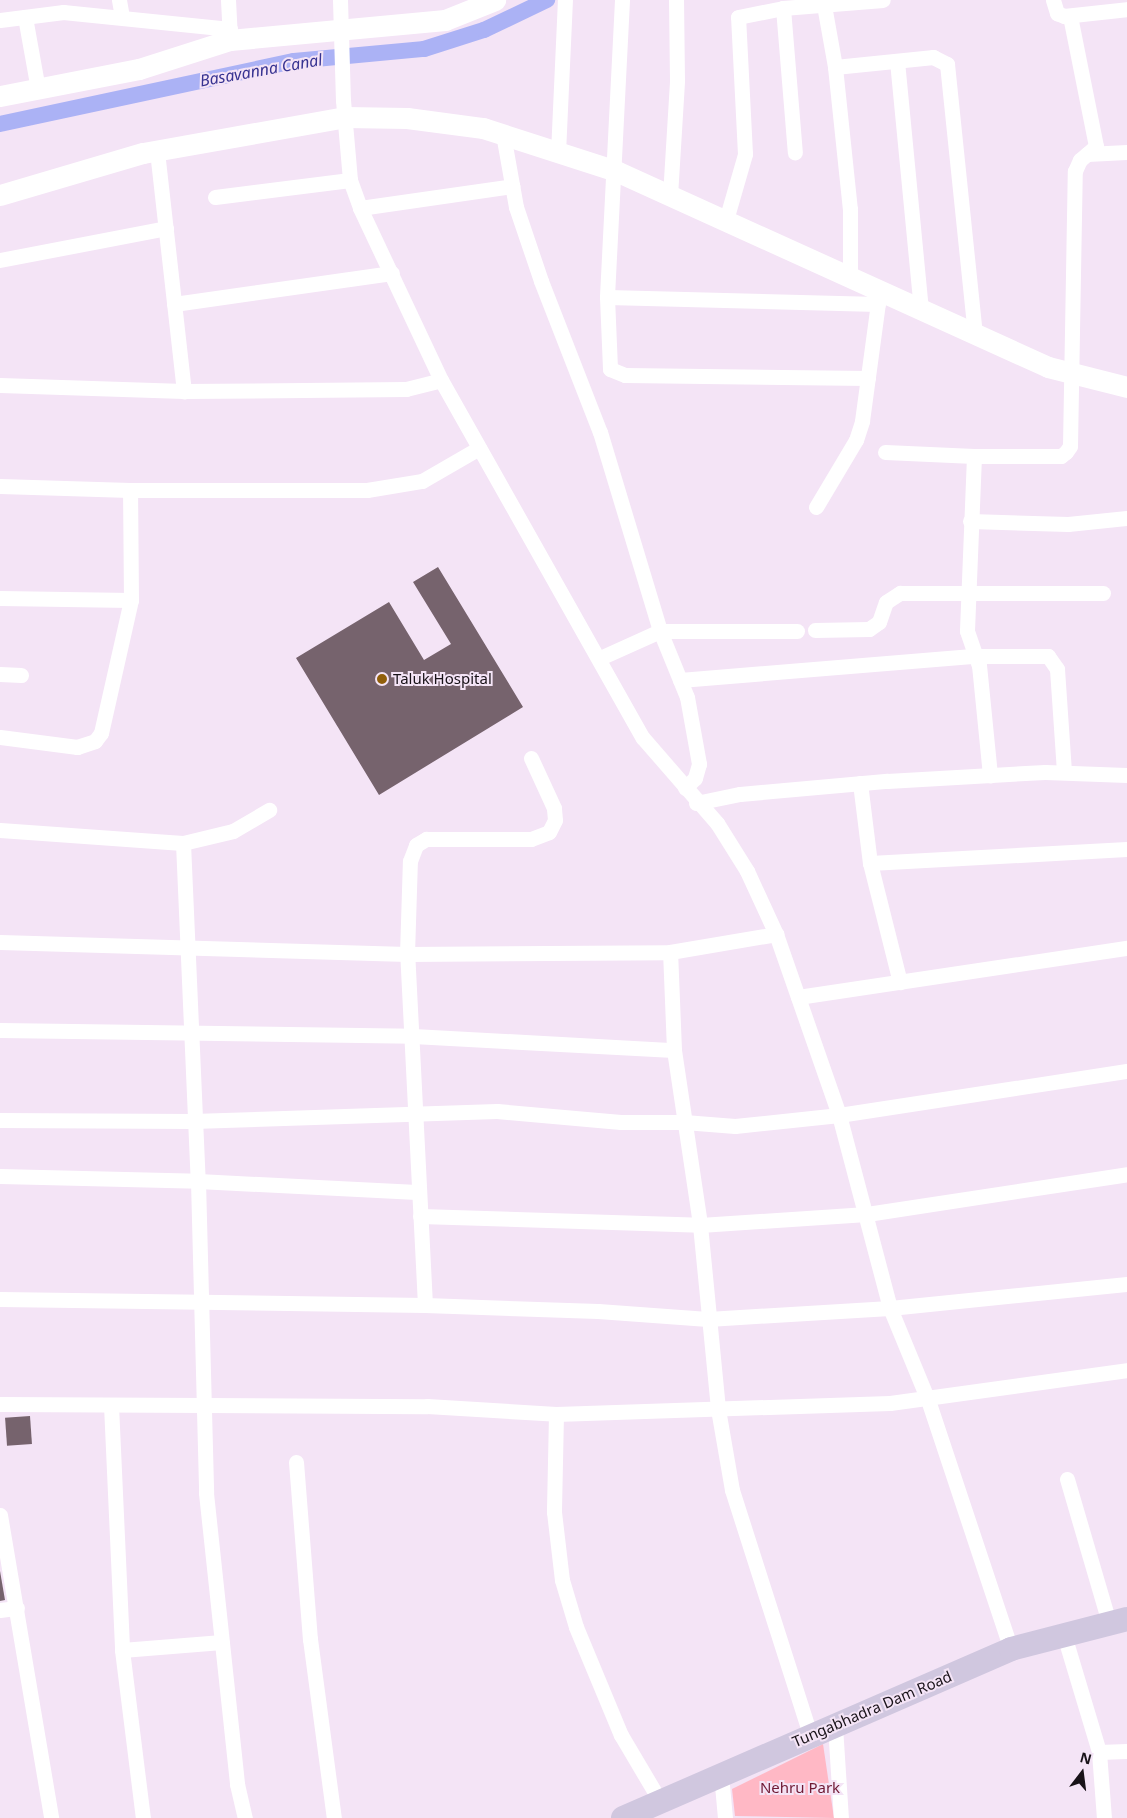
<!DOCTYPE html>
<style>
body{margin:0}
#map{position:relative;width:1127px;height:1818px;overflow:hidden;background:#f4e4f6;font-family:"Noto Sans",sans-serif}
div>[style]{position:absolute}
[style*='--x']{left:calc(var(--x)*1px);top:calc(var(--y)*1px);width:calc(var(--w)*1px);rotate:calc(var(--a)*1deg)}
.green>*{inset:0;background:#ffb8c5}
.canal>*{height:16px;margin:-8px;padding:0 8px;transform-origin:8px;border-radius:8px;background:#abb2f5}
.building>*{inset:0;background:#76636d;transform-origin:0 0}
.street>*{height:15px;margin:-7.5px;padding:0 7.5px;transform-origin:7.5px;border-radius:7.5px;background:#fff}
.secondary>*{height:21px;margin:-10.5px;padding:0 10.5px;transform-origin:10.5px;border-radius:10.5px;background:#fff}
.primary>*{height:24px;margin:-12px;padding:0 12px;transform-origin:12px;border-radius:12px;background:#d0c7df}
.dots>*{width:14px;height:14px;translate:-50% -50%;box-sizing:border-box;border:2px solid #f4e4f6;border-radius:50%}
span{translate:-50% -50%;white-space:nowrap;text-align:center;line-height:1.15;-webkit-text-stroke:4px #f4e4f6;paint-order:stroke}
.poi-label{font-size:15px;color:#181218}
.left{translate:0 -50%;text-align:left}
.street-label{font-size:15px;color:#181218}
.park-label{font-size:15px;color:#6f1934}
.water-label{font-size:16px;color:#373391;font-style:italic}
.north{position:absolute;left:1057px;top:1748px;width:50px;height:50px;-webkit-text-stroke:4px #f4e4f6;paint-order:stroke;rotate:15deg;font-size:14px;font-weight:700;line-height:20px;text-align:center;color:#181218}
.north::after{content:'';display:block;margin:auto;width:18px;height:22px;background:#181218;clip-path:polygon(50% 0,100% 100%,50% 72%,0 100%)}
</style>
<div id="map">
<div class="green">
<div style="clip-path:polygon(823px 1744px,834px 1818px,735px 1816px,732px 1789px)"></div>
</div>
<div class="canal">
<div style="--x:0;--y:124;--w:301;--a:-12.1"></div>
<div style="--x:294;--y:61;--w:131;--a:-5.3"></div>
<div style="--x:424;--y:49;--w:63;--a:-17.6"></div>
<div style="--x:484;--y:30;--w:70;--a:-25.5"></div>
</div>
<div class="building">
<div style="clip-path:polygon(438px 567px,523px 707px,379px 795px,296px 658px,389px 602px,424px 660px,451px 644px,413px 582px)"></div>
<div style="left:30px;top:1416px;width:28px;height:25px;rotate:86deg"></div>
<div style="clip-path:polygon(0 1571px,5px 1600px,0 1601px)"></div>
</div>
<div class="street">
<div style="--x:119;--y:0;--w:17;--a:80"></div>
<div style="--x:228;--y:0;--w:39;--a:87"></div>
<div style="--x:340;--y:0;--w:100;--a:88.3"></div>
<div style="--x:343;--y:100;--w:80;--a:85"></div>
<div style="--x:350;--y:180;--w:30;--a:70"></div>
<div style="--x:360;--y:208;--w:190;--a:64.8"></div>
<div style="--x:441;--y:380;--w:411;--a:60.6"></div>
<div style="--x:643;--y:738;--w:113;--a:49"></div>
<div style="--x:717;--y:823;--w:57;--a:58"></div>
<div style="--x:747;--y:871;--w:69;--a:65.3"></div>
<div style="--x:776;--y:934;--w:192;--a:70.8"></div>
<div style="--x:839;--y:1115;--w:200;--a:75.2"></div>
<div style="--x:890;--y:1308;--w:100;--a:67.6"></div>
<div style="--x:928;--y:1400;--w:262;--a:71.6"></div>
<div style="--x:622;--y:0;--w:297;--a:92.9"></div>
<div style="--x:607;--y:297;--w:72;--a:87.6"></div>
<div style="--x:610;--y:369;--w:16;--a:22"></div>
<div style="--x:625;--y:375;--w:243;--a:0.7"></div>
<div style="--x:1053;--y:0;--w:14;--a:73"></div>
<div style="--x:1057;--y:13;--w:8;--a:23"></div>
<div style="--x:1064;--y:16;--w:63;--a:-6.3"></div>
<div style="--x:824;--y:5;--w:63;--a:79.9"></div>
<div style="--x:835;--y:67;--w:143;--a:84"></div>
<div style="--x:850;--y:209;--w:69;--a:90"></div>
<div style="--x:783;--y:8;--w:145;--a:85.3"></div>
<div style="--x:1070;--y:16;--w:133;--a:78.7"></div>
<div style="--x:1096;--y:146;--w:12;--a:138"></div>
<div style="--x:25;--y:17;--w:73;--a:79.8"></div>
<div style="--x:0;--y:20;--w:64;--a:-7.2"></div>
<div style="--x:63;--y:12;--w:168;--a:5.8"></div>
<div style="--x:897;--y:61;--w:252;--a:84.5"></div>
<div style="--x:835;--y:67;--w:99;--a:-5.8"></div>
<div style="--x:933;--y:57;--w:16;--a:27"></div>
<div style="--x:947;--y:64;--w:273;--a:84.1"></div>
<div style="--x:503;--y:134;--w:74;--a:79.9"></div>
<div style="--x:516;--y:207;--w:78;--a:71.3"></div>
<div style="--x:541;--y:281;--w:162;--a:68.7"></div>
<div style="--x:600;--y:432;--w:208;--a:73.2"></div>
<div style="--x:660;--y:631;--w:71;--a:67.8"></div>
<div style="--x:687;--y:697;--w:68;--a:79.8"></div>
<div style="--x:699;--y:764;--w:15;--a:106"></div>
<div style="--x:695;--y:778;--w:14;--a:135"></div>
<div style="--x:157;--y:151;--w:242;--a:83.6"></div>
<div style="--x:558;--y:153;--w:153;--a:-87.4"></div>
<div style="--x:670;--y:196;--w:116;--a:-86.5"></div>
<div style="--x:677;--y:80;--w:80;--a:-90.7"></div>
<div style="--x:215;--y:197;--w:136;--a:-7.2"></div>
<div style="--x:360;--y:208;--w:154;--a:-8.2"></div>
<div style="--x:726;--y:220;--w:69;--a:-73.9"></div>
<div style="--x:745;--y:154;--w:137;--a:-92.9"></div>
<div style="--x:738;--y:17;--w:46;--a:-11.3"></div>
<div style="--x:783;--y:8;--w:100;--a:-4.6"></div>
<div style="--x:0;--y:260;--w:169;--a:-10.9"></div>
<div style="--x:607;--y:297;--w:271;--a:1.5"></div>
<div style="--x:174;--y:304;--w:220;--a:-8.1"></div>
<div style="--x:0;--y:385;--w:184;--a:1.9"></div>
<div style="--x:184;--y:391;--w:222;--a:-0.5"></div>
<div style="--x:406;--y:389;--w:36;--a:-14"></div>
<div style="--x:885;--y:452;--w:89;--a:2.6"></div>
<div style="--x:974;--y:456;--w:87;--a:0"></div>
<div style="--x:1061;--y:456;--w:6;--a:-39"></div>
<div style="--x:1066;--y:452;--w:7;--a:-56"></div>
<div style="--x:1070;--y:446;--w:275;--a:-89"></div>
<div style="--x:1075;--y:171;--w:12;--a:-66"></div>
<div style="--x:1080;--y:160;--w:9;--a:-41"></div>
<div style="--x:1087;--y:154;--w:40;--a:-2.9"></div>
<div style="--x:974;--y:456;--w:175;--a:92.3"></div>
<div style="--x:967;--y:631;--w:36;--a:71"></div>
<div style="--x:979;--y:665;--w:111;--a:84.3"></div>
<div style="--x:0;--y:486;--w:130;--a:1.8"></div>
<div style="--x:130;--y:490;--w:237;--a:0"></div>
<div style="--x:367;--y:490;--w:56;--a:-9.3"></div>
<div style="--x:422;--y:481;--w:66;--a:-30.1"></div>
<div style="--x:816;--y:507;--w:78;--a:-59.2"></div>
<div style="--x:856;--y:440;--w:20;--a:-72"></div>
<div style="--x:862;--y:421;--w:126;--a:-82.3"></div>
<div style="--x:970;--y:521;--w:98;--a:1.8"></div>
<div style="--x:1068;--y:524;--w:59;--a:-5.8"></div>
<div style="--x:0;--y:598;--w:131;--a:0.9"></div>
<div style="--x:815;--y:630;--w:54;--a:-1.1"></div>
<div style="--x:869;--y:629;--w:12;--a:-35"></div>
<div style="--x:879;--y:622;--w:21;--a:-71"></div>
<div style="--x:886;--y:602;--w:17;--a:-33"></div>
<div style="--x:900;--y:593;--w:203;--a:0"></div>
<div style="--x:600;--y:658;--w:66;--a:-24.2"></div>
<div style="--x:660;--y:631;--w:137;--a:0"></div>
<div style="--x:0;--y:674;--w:21;--a:3"></div>
<div style="--x:680;--y:680;--w:296;--a:-4.7"></div>
<div style="--x:975;--y:656;--w:73;--a:0"></div>
<div style="--x:1048;--y:656;--w:16;--a:55"></div>
<div style="--x:1057;--y:669;--w:103;--a:86.1"></div>
<div style="--x:0;--y:737;--w:78;--a:7.4"></div>
<div style="--x:77;--y:747;--w:19;--a:-18"></div>
<div style="--x:95;--y:741;--w:10;--a:-53"></div>
<div style="--x:101;--y:733;--w:136;--a:-77.3"></div>
<div style="--x:131;--y:600;--w:110;--a:-90.5"></div>
<div style="--x:860;--y:783;--w:81;--a:82.9"></div>
<div style="--x:870;--y:863;--w:123;--a:75.9"></div>
<div style="--x:696;--y:803;--w:45;--a:-11.6"></div>
<div style="--x:740;--y:794;--w:148;--a:-5.1"></div>
<div style="--x:887;--y:781;--w:158;--a:-3.3"></div>
<div style="--x:1045;--y:772;--w:82;--a:2.1"></div>
<div style="--x:0;--y:830;--w:183;--a:4.1"></div>
<div style="--x:183;--y:843;--w:51;--a:-13.5"></div>
<div style="--x:233;--y:831;--w:42;--a:-30.3"></div>
<div style="--x:183;--y:843;--w:338;--a:87.5"></div>
<div style="--x:198;--y:1181;--w:312;--a:88.5"></div>
<div style="--x:206;--y:1493;--w:293;--a:83.9"></div>
<div style="--x:237;--y:1784;--w:35;--a:77"></div>
<div style="--x:870;--y:863;--w:257;--a:-3.1"></div>
<div style="--x:0;--y:942;--w:407;--a:1.7"></div>
<div style="--x:407;--y:954;--w:263;--a:-0.4"></div>
<div style="--x:670;--y:952;--w:108;--a:-9.6"></div>
<div style="--x:798;--y:997;--w:333;--a:-8.5"></div>
<div style="--x:0;--y:1030;--w:413;--a:0.8"></div>
<div style="--x:413;--y:1036;--w:261;--a:3.1"></div>
<div style="--x:674;--y:1050;--w:98;--a:-92.3"></div>
<div style="--x:674;--y:1050;--w:177;--a:81.5"></div>
<div style="--x:700;--y:1225;--w:185;--a:84.4"></div>
<div style="--x:718;--y:1409;--w:82;--a:80.2"></div>
<div style="--x:732;--y:1490;--w:257;--a:72.3"></div>
<div style="--x:0;--y:1120;--w:193;--a:0.3"></div>
<div style="--x:193;--y:1121;--w:304;--a:-1.9"></div>
<div style="--x:497;--y:1111;--w:124;--a:5.1"></div>
<div style="--x:621;--y:1122;--w:63;--a:0"></div>
<div style="--x:684;--y:1122;--w:51;--a:4.5"></div>
<div style="--x:735;--y:1126;--w:105;--a:-6"></div>
<div style="--x:839;--y:1115;--w:291;--a:-8.7"></div>
<div style="--x:0;--y:1176;--w:198;--a:1.4"></div>
<div style="--x:198;--y:1181;--w:219;--a:2.9"></div>
<div style="--x:420;--y:1216;--w:280;--a:1.8"></div>
<div style="--x:700;--y:1225;--w:167;--a:-3.8"></div>
<div style="--x:867;--y:1214;--w:263;--a:-8.7"></div>
<div style="--x:0;--y:1299;--w:425;--a:0.8"></div>
<div style="--x:425;--y:1305;--w:173;--a:2"></div>
<div style="--x:598;--y:1311;--w:110;--a:4.2"></div>
<div style="--x:708;--y:1319;--w:182;--a:-3.5"></div>
<div style="--x:890;--y:1308;--w:238;--a:-5.8"></div>
<div style="--x:425;--y:1305;--w:351;--a:-92.9"></div>
<div style="--x:407;--y:954;--w:93;--a:-88.2"></div>
<div style="--x:410;--y:861;--w:17;--a:-69"></div>
<div style="--x:416;--y:845;--w:12;--a:-31"></div>
<div style="--x:426;--y:839;--w:105;--a:0"></div>
<div style="--x:531;--y:839;--w:19;--a:-21"></div>
<div style="--x:549;--y:832;--w:13;--a:-63"></div>
<div style="--x:555;--y:820;--w:12;--a:-95"></div>
<div style="--x:554;--y:808;--w:55;--a:-114.7"></div>
<div style="--x:0;--y:1404;--w:427;--a:0.3"></div>
<div style="--x:427;--y:1406;--w:129;--a:3.5"></div>
<div style="--x:556;--y:1414;--w:334;--a:-1.9"></div>
<div style="--x:890;--y:1403;--w:239;--a:-7.9"></div>
<div style="--x:111;--y:1405;--w:245;--a:87.4"></div>
<div style="--x:122;--y:1650;--w:169;--a:82.9"></div>
<div style="--x:556;--y:1414;--w:98;--a:91.2"></div>
<div style="--x:554;--y:1512;--w:68;--a:83.3"></div>
<div style="--x:562;--y:1580;--w:49;--a:73.4"></div>
<div style="--x:576;--y:1627;--w:117;--a:67.4"></div>
<div style="--x:621;--y:1735;--w:77;--a:59.4"></div>
<div style="--x:296;--y:1462;--w:178;--a:85.5"></div>
<div style="--x:310;--y:1639;--w:181;--a:82.4"></div>
<div style="--x:1067;--y:1479;--w:150;--a:73.7"></div>
<div style="--x:0;--y:1515;--w:307;--a:80.4"></div>
<div style="--x:0;--y:1610;--w:17;--a:-7"></div>
<div style="--x:1064;--y:1635;--w:122;--a:73.3"></div>
<div style="--x:1099;--y:1752;--w:66;--a:85.7"></div>
<div style="--x:122;--y:1650;--w:100;--a:-4.6"></div>
<div style="--x:835;--y:1726;--w:92;--a:86.3"></div>
<div style="--x:1099;--y:1752;--w:28;--a:-2"></div>
<div style="--x:721;--y:1774;--w:44;--a:84.8"></div>
</div>
<div class="secondary">
<div style="--x:0;--y:96;--w:142;--a:-11"></div>
<div style="--x:139;--y:69;--w:96;--a:-17.7"></div>
<div style="--x:230;--y:40;--w:216;--a:-5.3"></div>
<div style="--x:445;--y:20;--w:54;--a:-21.8"></div>
<div style="--x:0;--y:195;--w:149;--a:-16.4"></div>
<div style="--x:143;--y:153;--w:205;--a:-10.1"></div>
<div style="--x:345;--y:117;--w:62;--a:0.9"></div>
<div style="--x:407;--y:118;--w:77;--a:7.5"></div>
<div style="--x:483;--y:128;--w:140;--a:17.9"></div>
<div style="--x:616;--y:171;--w:474;--a:24.4"></div>
<div style="--x:1048;--y:367;--w:81;--a:14.2"></div>
</div>
<div class="primary">
<div style="--x:623;--y:1818;--w:423;--a:-23.5"></div>
<div style="--x:1011;--y:1649;--w:120;--a:-14.5"></div>
</div>
<div class="dots">
<div style="left:382px;top:679px;background:#905f0b"></div>
</div>
<div class="poi-label">
<span class="left" style="left:393px;top:679px">Taluk Hospital</span>
</div>
<div class="street-label">
<span style="left:872px;top:1709px;rotate:-23deg">Tungabhadra Dam Road</span>
</div>
<div class="park-label">
<span style="left:800px;top:1788px">Nehru Park</span>
</div>
<div class="water-label">
<span style="left:261px;top:70px;rotate:-10deg">Basavanna Canal</span>
</div>
<div class="north">N</div>
</div>
